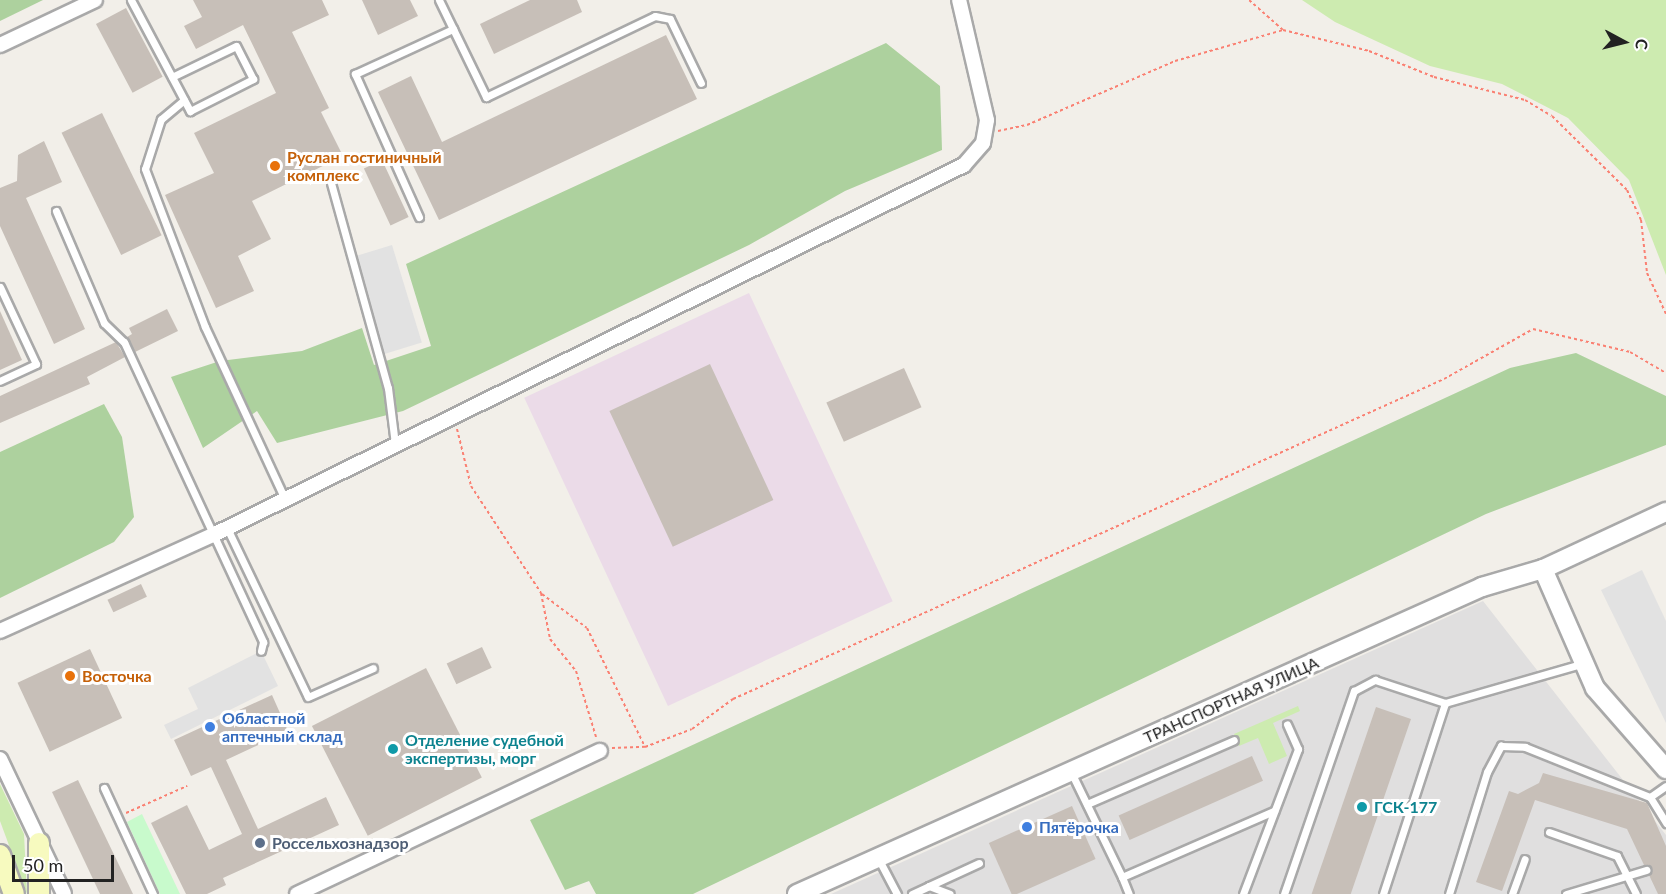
<!DOCTYPE html>
<meta charset="utf-8">
<style>
body{margin:0}
#map{position:relative;width:1666px;height:894px;overflow:hidden;background:#f2efe9;font-family:Lato,sans-serif}
div>[style]{position:absolute}
[style*='--x']{left:calc(var(--x)*1px);top:calc(var(--y)*1px);width:calc(var(--w)*1px);rotate:calc(var(--a)*1deg)}
.residential>*{inset:0;background:#e0dfdf}
.industrial>*{inset:0;background:#ebdbe8;transform-origin:0 0}
.grass>*{inset:0;background:#cdebb0}
.forest>*{inset:0;background:#add19e}
.park>*{inset:0;background:#c8facc}
.parking>*{inset:0;background:#e2e2e2;transform-origin:0 0}
.building>*{inset:0;background:#c7bfb8;transform-origin:0 0}
.path>*{height:2px;margin-top:-1px;transform-origin:0;background:repeating-linear-gradient(90deg,#fa8072 0 3px,transparent 0 6px)}
.roads{filter:drop-shadow(2px 0 #a9a9a9) drop-shadow(-2px 0 #a9a9a9) drop-shadow(0 2px #a9a9a9) drop-shadow(0 -2px #a9a9a9)}
.service>*{height:7px;margin:-3.5px;padding:0 3.5px;transform-origin:3.5px;border-radius:3.5px;background:#fff}
.minor>*{height:14px;margin:-7px;padding:0 7px;transform-origin:7px;border-radius:7px;background:#fff}
.tertiary>*{height:18px;margin:-9px;padding:0 9px;transform-origin:9px;border-radius:9px;background:#fff}
.secondary>*{height:20px;margin:-10px;padding:0 10px;transform-origin:10px;border-radius:10px;background:#f7fabf}
.dots>*{width:16px;height:16px;translate:-50% -50%;box-sizing:border-box;border:3px solid #fff;border-radius:50%}
span{translate:-50% -50%;white-space:nowrap;text-align:center;line-height:1.15;-webkit-text-stroke:6px #fff;paint-order:stroke}
.food-label{font-size:16px;color:#c56008;font-weight:700}
.left{translate:0 -50%;text-align:left}
.street-label{font-size:16px;color:#222}
.shop-label{font-size:16px;color:#366cbe;font-weight:700}
.culture-label{font-size:16px;color:#0d838f;font-weight:700}
.service-label{font-size:16px;color:#4e5e75;font-weight:700}
.north{position:absolute;left:1594px;top:12px;width:60px;height:60px;-webkit-text-stroke:4px #fff;paint-order:stroke;rotate:97deg;font-size:16px;font-weight:700;line-height:24px;text-align:center;color:#222}
.north::after{content:'';display:block;margin:auto;width:21px;height:27px;background:#222;clip-path:polygon(50% 0,100% 100%,50% 72%,0 100%)}
.scale{position:absolute;left:12px;top:855px;width:102px;height:27px;box-sizing:border-box;border:3px solid #222;border-top:0;padding-left:8px;font-size:18px;line-height:21px;white-space:nowrap;color:#222;-webkit-text-stroke:4px #fff;paint-order:stroke}
</style>
<div id="map">
<div class="residential">
<div style="clip-path:polygon(1483px 601px,1666px 835px,1666px 894px,831px 894px)"></div>
</div>
<div class="industrial">
<div style="left:749px;top:293px;width:340px;height:248px;rotate:65deg"></div>
</div>
<div class="grass">
<div style="clip-path:polygon(1302px 0,1666px 0,1666px 275px,1629px 180px,1568px 118px,1502px 84px,1430px 66px,1335px 22px)"></div>
<div style="clip-path:polygon(1298px 706px,1300px 711px,1273px 723px,1287px 756px,1269px 764px,1258px 738px,1239px 746px,1234px 734px)"></div>
<div style="clip-path:polygon(0 784px,24px 834px,27px 894px,0 821px)"></div>
</div>
<div class="forest">
<div style="clip-path:polygon(0 0,43px 0,0 21px)"></div>
<div style="clip-path:polygon(886px 43px,940px 86px,942px 150px,845px 191px,749px 245px,403px 411px,277px 443px,257px 411px,203px 448px,171px 377px,220px 361px,302px 351px,362px 328px,374px 365px,431px 346px,406px 264px)"></div>
<div style="clip-path:polygon(1576px 353px,1666px 396px,1666px 445px,1486px 514px,693px 894px,596px 894px,589px 881px,565px 890px,530px 820px,1510px 368px)"></div>
<div style="clip-path:polygon(104px 404px,122px 437px,134px 517px,114px 542px,0 598px,0 452px)"></div>
</div>
<div class="park">
<div style="clip-path:polygon(142px 814px,180px 894px,160px 894px,127px 822px)"></div>
</div>
<div class="parking">
<div style="left:392px;top:245px;width:102px;height:45px;rotate:73deg"></div>
<div style="clip-path:polygon(1642px 570px,1666px 621px,1666px 723px,1601px 590px)"></div>
<div style="clip-path:polygon(261px 651px,278px 686px,171px 739px,164px 725px,198px 709px,188px 688px)"></div>
</div>
<div class="building">
<div style="clip-path:polygon(193px 0,322px 0,329px 15px,292px 32px,329px 108px,321px 112px,343px 156px,252px 201px,271px 239px,238px 256px,254px 291px,216px 308px,165px 195px,214px 173px,194px 133px,276px 93px,243px 25px,196px 49px,184px 26px,202px 17px)"></div>
<div style="clip-path:polygon(362px 0,410px 0,418px 16px,378px 35px)"></div>
<div style="clip-path:polygon(530px 0,577px 0,582px 12px,494px 54px,480px 24px)"></div>
<div style="left:126px;top:8px;width:78px;height:34px;rotate:62deg"></div>
<div style="clip-path:polygon(666px 35px,697px 99px,439px 220px,378px 92px,411px 76px,442px 142px)"></div>
<div style="left:102px;top:113px;width:136px;height:45px;rotate:64deg"></div>
<div style="clip-path:polygon(44px 141px,62px 182px,26px 198px,85px 329px,54px 344px,0 226px,0 188px,17px 181px,18px 155px)"></div>
<div style="left:382px;top:160px;width:63px;height:20px;rotate:65deg"></div>
<div style="clip-path:polygon(167px 309px,178px 331px,135px 352px,127px 337px,132px 334px,129px 328px)"></div>
<div style="clip-path:polygon(0 311px,22px 360px,0 370px)"></div>
<div style="clip-path:polygon(116px 342px,125px 357px,87px 377px,90px 384px,0 423px,0 396px)"></div>
<div style="left:710px;top:364px;width:150px;height:111px;rotate:65deg"></div>
<div style="left:904px;top:368px;width:43px;height:85px;rotate:66deg"></div>
<div style="left:141px;top:584px;width:14px;height:37px;rotate:65deg"></div>
<div style="left:482px;top:647px;width:23px;height:39px;rotate:65deg"></div>
<div style="left:90px;top:649px;width:76px;height:80px;rotate:65deg"></div>
<div style="left:426px;top:668px;width:123px;height:128px;rotate:63deg"></div>
<div style="clip-path:polygon(272px 695px,288px 731px,226px 760px,258px 829px,326px 797px,339px 825px,223px 878px,226px 885px,207px 894px,186px 894px,151px 823px,187px 805px,209px 850px,242px 834px,211px 767px,191px 776px,174px 740px)"></div>
<div style="left:1376px;top:707px;width:37px;height:198px;rotate:19deg"></div>
<div style="left:1252px;top:756px;width:27px;height:146px;rotate:66deg"></div>
<div style="clip-path:polygon(1543px 773px,1647px 803px,1666px 846px,1666px 894px,1658px 894px,1649px 875px,1651px 868px,1644px 865px,1627px 829px,1535px 800px,1502px 891px,1476px 882px,1509px 791px,1518px 794px,1539px 783px)"></div>
<div style="clip-path:polygon(78px 780px,133px 894px,100px 894px,52px 792px)"></div>
<div style="left:1072px;top:806px;width:58px;height:91px;rotate:66deg"></div>
</div>
<div class="path">
<div style="--x:1249;--y:0;--w:45;--a:41.4"></div>
<div style="--x:1283;--y:30;--w:89;--a:13.7"></div>
<div style="--x:1369;--y:51;--w:70;--a:21.8"></div>
<div style="--x:1434;--y:77;--w:94;--a:14.2"></div>
<div style="--x:1525;--y:100;--w:31;--a:31"></div>
<div style="--x:1552;--y:116;--w:105;--a:44.6"></div>
<div style="--x:1627;--y:190;--w:33;--a:65"></div>
<div style="--x:1641;--y:220;--w:53;--a:83.5"></div>
<div style="--x:1647;--y:273;--w:45;--a:65.1"></div>
<div style="--x:998;--y:131;--w:30;--a:-12"></div>
<div style="--x:1027;--y:125;--w:161;--a:-23.4"></div>
<div style="--x:1175;--y:61;--w:112;--a:-16"></div>
<div style="--x:457;--y:429;--w:59;--a:76.2"></div>
<div style="--x:471;--y:486;--w:128;--a:56.8"></div>
<div style="--x:541;--y:593;--w:47;--a:78.9"></div>
<div style="--x:550;--y:639;--w:41;--a:50.9"></div>
<div style="--x:576;--y:671;--w:69;--a:73.1"></div>
<div style="--x:542;--y:594;--w:56;--a:37.1"></div>
<div style="--x:587;--y:628;--w:132;--a:64"></div>
<div style="--x:612;--y:748;--w:33;--a:-2"></div>
<div style="--x:645;--y:747;--w:50;--a:-21"></div>
<div style="--x:692;--y:729;--w:51;--a:-36.2"></div>
<div style="--x:733;--y:699;--w:780;--a:-24.23"></div>
<div style="--x:1444;--y:379;--w:102;--a:-29.3"></div>
<div style="--x:1533;--y:329;--w:100;--a:13.3"></div>
<div style="--x:1630;--y:352;--w:42;--a:30.3"></div>
<div style="--x:126;--y:813;--w:67;--a:-23.9"></div>
</div>
<div class="roads">
<div class="service">
<div style="--x:131;--y:0;--w:126;--a:62"></div>
<div style="--x:190;--y:111;--w:71;--a:-26.9"></div>
<div style="--x:253;--y:79;--w:37;--a:-117"></div>
<div style="--x:236;--y:46;--w:71;--a:154.2"></div>
<div style="--x:439;--y:0;--w:108;--a:64.1"></div>
<div style="--x:486;--y:97;--w:187;--a:-25.6"></div>
<div style="--x:655;--y:16;--w:15;--a:11"></div>
<div style="--x:670;--y:19;--w:71;--a:64.2"></div>
<div style="--x:184;--y:100;--w:30;--a:140"></div>
<div style="--x:161;--y:119;--w:52;--a:107.7"></div>
<div style="--x:145;--y:169;--w:169;--a:69.2"></div>
<div style="--x:205;--y:327;--w:190;--a:65.1"></div>
<div style="--x:331;--y:183;--w:213;--a:74.5"></div>
<div style="--x:388;--y:388;--w:56;--a:82.9"></div>
<div style="--x:56;--y:211;--w:122;--a:66.8"></div>
<div style="--x:104;--y:323;--w:28;--a:44"></div>
<div style="--x:124;--y:342;--w:331;--a:65.1"></div>
<div style="--x:263;--y:642;--w:9;--a:103"></div>
<div style="--x:419;--y:217;--w:157;--a:-114.1"></div>
<div style="--x:355;--y:74;--w:108;--a:-24.7"></div>
<div style="--x:0;--y:287;--w:85;--a:64.9"></div>
<div style="--x:36;--y:364;--w:40;--a:155"></div>
<div style="--x:227;--y:528;--w:187;--a:64.4"></div>
<div style="--x:308;--y:697;--w:71;--a:-24"></div>
<div style="--x:1071;--y:772;--w:117;--a:64.1"></div>
<div style="--x:1122;--y:877;--w:166;--a:-23.5"></div>
<div style="--x:104;--y:788;--w:117;--a:65.2"></div>
<div style="--x:1650;--y:797;--w:31;--a:58"></div>
<div style="--x:1087;--y:804;--w:160;--a:-23.5"></div>
<div style="--x:1549;--y:832;--w:72;--a:19.4"></div>
<div style="--x:1617;--y:856;--w:42;--a:63.4"></div>
<div style="--x:878;--y:858;--w:41;--a:62.2"></div>
<div style="--x:1122;--y:877;--w:18;--a:68"></div>
<div style="--x:929;--y:886;--w:55;--a:-24.7"></div>
<div style="--x:912;--y:894;--w:19;--a:-25"></div>
<div style="--x:929;--y:886;--w:22;--a:21"></div>
<div style="--x:1243;--y:894;--w:155;--a:-69.2"></div>
<div style="--x:1298;--y:749;--w:27;--a:-114"></div>
<div style="--x:1284;--y:894;--w:215;--a:-71"></div>
<div style="--x:1354;--y:691;--w:24;--a:-28"></div>
<div style="--x:1375;--y:680;--w:74;--a:18.2"></div>
<div style="--x:1445;--y:703;--w:141;--a:-16"></div>
<div style="--x:1383;--y:894;--w:201;--a:-72"></div>
<div style="--x:1449;--y:894;--w:128;--a:-72.7"></div>
<div style="--x:1487;--y:772;--w:30;--a:-62"></div>
<div style="--x:1501;--y:746;--w:24;--a:2"></div>
<div style="--x:1525;--y:747;--w:135;--a:21.8"></div>
<div style="--x:1650;--y:797;--w:19;--a:-35"></div>
<div style="--x:1512;--y:894;--w:37;--a:-70"></div>
<div style="--x:1566;--y:894;--w:84;--a:-16.7"></div>
</div>
<div class="minor">
<div style="--x:0;--y:45;--w:105;--a:-25.3"></div>
<div style="--x:0;--y:631;--w:234;--a:-24.3"></div>
<div style="--x:213;--y:535;--w:837;--a:-26.23"></div>
<div style="--x:964;--y:165;--w:29;--a:-49"></div>
<div style="--x:983;--y:143;--w:23;--a:-80"></div>
<div style="--x:987;--y:120;--w:123;--a:-103.1"></div>
<div style="--x:0;--y:759;--w:149;--a:64.6"></div>
<div style="--x:297;--y:894;--w:335;--a:-25.3"></div>
</div>
<div class="tertiary">
<div style="--x:1543;--y:569;--w:130;--a:66.4"></div>
<div style="--x:1595;--y:688;--w:108;--a:48.8"></div>
<div style="--x:797;--y:894;--w:751;--a:-24.14"></div>
<div style="--x:1482;--y:587;--w:64;--a:-16.4"></div>
<div style="--x:1543;--y:569;--w:136;--a:-24.9"></div>
</div>
<div class="secondary">
<div style="--x:0;--y:855;--w:41;--a:70.3"></div>
<div style="--x:39;--y:894;--w:51;--a:-90"></div>
</div>
</div>
<div class="dots">
<div style="left:275px;top:166px;background:#e8710a"></div>
<div style="left:70px;top:676px;background:#e8710a"></div>
<div style="left:210px;top:727px;background:#3f7fe0"></div>
<div style="left:393px;top:749px;background:#0f9aa8"></div>
<div style="left:1362px;top:807px;background:#0f9aa8"></div>
<div style="left:1027px;top:827px;background:#3f7fe0"></div>
<div style="left:260px;top:843px;background:#5c6f8a"></div>
</div>
<div class="food-label">
<span class="left" style="left:287px;top:166px">Руслан гостиничный<br>комплекс</span>
<span class="left" style="left:82px;top:676px">Восточка</span>
</div>
<div class="street-label">
<span style="left:1231px;top:700px;rotate:-24deg">ТРАНСПОРТНАЯ УЛИЦА</span>
</div>
<div class="shop-label">
<span class="left" style="left:222px;top:727px">Областной<br>аптечный склад</span>
<span class="left" style="left:1039px;top:827px">Пятёрочка</span>
</div>
<div class="culture-label">
<span class="left" style="left:405px;top:749px">Отделение судебной<br>экспертизы, морг</span>
<span class="left" style="left:1374px;top:807px">ГСК-177</span>
</div>
<div class="service-label">
<span class="left" style="left:272px;top:843px">Россельхознадзор</span>
</div>
<div class="north">С</div>
<div class="scale">50 m</div>
</div>
